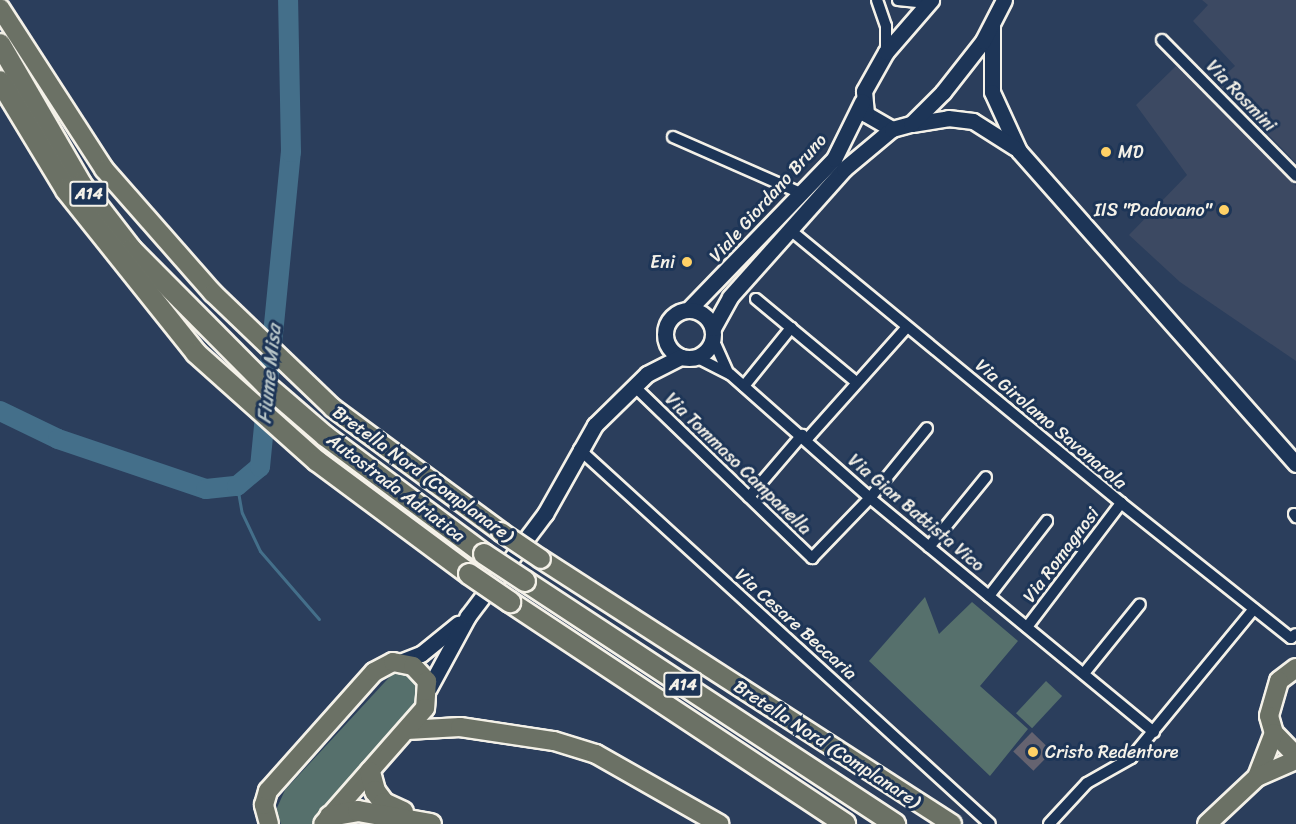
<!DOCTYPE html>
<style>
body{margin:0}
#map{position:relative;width:1296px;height:824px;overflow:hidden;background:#2b3e5c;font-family:Sriracha,sans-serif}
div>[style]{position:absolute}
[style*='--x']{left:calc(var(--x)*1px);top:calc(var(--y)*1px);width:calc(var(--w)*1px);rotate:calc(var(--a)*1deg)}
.built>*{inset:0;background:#3c4962}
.green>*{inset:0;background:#56706c;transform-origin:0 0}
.stream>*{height:3px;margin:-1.5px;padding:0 1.5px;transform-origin:1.5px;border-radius:1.5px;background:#446f8a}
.river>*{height:20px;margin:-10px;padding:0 10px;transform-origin:10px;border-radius:10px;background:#446f8a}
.building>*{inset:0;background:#656370;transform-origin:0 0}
.roads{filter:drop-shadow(2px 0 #f4f1e8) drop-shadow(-2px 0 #f4f1e8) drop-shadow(0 2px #f4f1e8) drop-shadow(0 -2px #f4f1e8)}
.minor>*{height:10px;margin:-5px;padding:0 5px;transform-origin:5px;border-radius:5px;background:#1d3557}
.secondary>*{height:15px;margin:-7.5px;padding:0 7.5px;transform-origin:7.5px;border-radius:7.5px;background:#1d3557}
.secondary>.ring{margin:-7.5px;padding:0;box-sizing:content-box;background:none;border:15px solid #1d3557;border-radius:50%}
.primary>*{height:18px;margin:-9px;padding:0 9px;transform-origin:9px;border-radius:9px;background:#6b7165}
.motorway>*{height:20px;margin:-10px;padding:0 10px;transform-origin:10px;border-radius:10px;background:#6b7165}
.bridges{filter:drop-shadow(2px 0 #f4f1e8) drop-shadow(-2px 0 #f4f1e8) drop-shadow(0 2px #f4f1e8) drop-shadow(0 -2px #f4f1e8)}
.primary-bridge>*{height:18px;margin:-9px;padding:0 9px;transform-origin:9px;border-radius:9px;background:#6b7165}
.motorway-bridge>*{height:20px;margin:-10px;padding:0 10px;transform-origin:10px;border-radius:10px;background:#6b7165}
.dots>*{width:16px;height:16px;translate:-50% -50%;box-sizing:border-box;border:3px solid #1d3557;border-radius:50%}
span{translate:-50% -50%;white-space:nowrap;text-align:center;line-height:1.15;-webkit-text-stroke:6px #1d3557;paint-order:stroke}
.shield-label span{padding:2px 4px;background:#1d3557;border:2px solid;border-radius:4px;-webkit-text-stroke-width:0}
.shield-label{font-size:16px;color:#f4f1e8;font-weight:700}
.street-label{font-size:18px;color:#f4f1e8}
.poi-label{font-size:18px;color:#f4f1e8}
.left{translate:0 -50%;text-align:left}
.right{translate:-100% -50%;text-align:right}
.water-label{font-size:20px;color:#b6c4c7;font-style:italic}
</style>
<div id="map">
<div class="built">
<div style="clip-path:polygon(1202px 0,1296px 0,1296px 163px,1217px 82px,1235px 66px,1193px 21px,1208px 5px)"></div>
<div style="clip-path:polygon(1176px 66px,1296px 186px,1296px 361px,1180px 282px,1129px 235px,1187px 175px,1136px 105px)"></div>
</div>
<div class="green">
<div style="clip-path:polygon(925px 597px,939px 634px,972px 602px,1018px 641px,980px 686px,1028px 729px,990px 776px,869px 661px)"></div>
<div style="clip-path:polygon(396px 670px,405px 670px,427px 694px,316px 824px,281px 824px,276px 810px,285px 790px)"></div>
<div style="left:1046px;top:681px;width:22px;height:44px;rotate:43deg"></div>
</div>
<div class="stream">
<div style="--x:237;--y:486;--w:27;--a:80"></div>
<div style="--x:242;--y:513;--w:42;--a:64.7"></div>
<div style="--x:260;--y:551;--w:90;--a:49.1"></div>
</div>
<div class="river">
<div style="--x:0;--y:411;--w:64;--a:25.8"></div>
<div style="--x:58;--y:439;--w:156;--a:18.7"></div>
<div style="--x:206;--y:489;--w:31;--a:-6"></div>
<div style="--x:237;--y:486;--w:30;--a:-40"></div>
<div style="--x:260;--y:467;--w:317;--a:-84.4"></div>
<div style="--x:291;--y:152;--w:152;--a:-91.1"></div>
</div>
<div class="building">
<div style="left:1032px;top:732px;width:28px;height:27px;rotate:44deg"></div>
</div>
<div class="roads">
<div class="minor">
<div style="--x:877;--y:0;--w:28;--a:71"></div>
<div style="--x:886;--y:26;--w:26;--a:90"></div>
<div style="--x:898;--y:0;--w:29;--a:6"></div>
<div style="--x:1162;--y:40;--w:191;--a:45.4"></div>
<div style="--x:673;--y:137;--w:142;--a:23.7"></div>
<div style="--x:789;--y:229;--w:430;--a:39.5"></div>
<div style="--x:1121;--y:503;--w:217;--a:38.5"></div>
<div style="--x:1291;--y:638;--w:6;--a:-39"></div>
<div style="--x:756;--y:299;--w:131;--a:39.7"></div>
<div style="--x:713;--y:339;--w:36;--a:66"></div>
<div style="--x:696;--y:357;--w:38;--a:27"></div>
<div style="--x:730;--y:374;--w:187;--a:41.5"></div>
<div style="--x:870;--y:498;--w:368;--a:39.5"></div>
<div style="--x:634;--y:386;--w:248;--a:44"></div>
<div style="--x:812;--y:558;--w:83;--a:-46"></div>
<div style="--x:870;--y:498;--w:90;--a:-50.8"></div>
<div style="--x:744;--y:386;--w:75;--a:-51"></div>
<div style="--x:807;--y:439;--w:150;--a:-48.2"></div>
<div style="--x:579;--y:449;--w:556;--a:42.38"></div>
<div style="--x:749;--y:497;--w:82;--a:-49.5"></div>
<div style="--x:1294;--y:514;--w:4;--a:56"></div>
<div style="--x:929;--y:547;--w:90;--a:-50.8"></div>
<div style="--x:989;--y:596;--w:95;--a:-52.3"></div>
<div style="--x:1027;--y:627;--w:156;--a:-52.8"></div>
<div style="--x:1085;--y:672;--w:87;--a:-51"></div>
<div style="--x:1049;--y:824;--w:56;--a:-47.2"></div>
<div style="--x:1087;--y:783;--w:51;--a:-29.6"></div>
<div style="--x:1131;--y:758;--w:193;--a:-50.5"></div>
</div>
<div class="secondary">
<div style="--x:992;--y:26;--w:66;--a:90"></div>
<div style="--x:992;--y:92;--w:65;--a:65.4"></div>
<div style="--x:1019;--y:151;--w:418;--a:48.5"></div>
<div style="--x:912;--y:124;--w:36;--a:-9"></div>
<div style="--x:948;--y:118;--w:25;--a:7"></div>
<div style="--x:973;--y:121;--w:49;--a:32.4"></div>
<div style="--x:892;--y:129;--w:30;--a:-150"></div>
<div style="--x:866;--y:114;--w:23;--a:-95"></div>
<div style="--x:864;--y:91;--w:45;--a:-60.6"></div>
<div style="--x:886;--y:52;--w:69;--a:-49.1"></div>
<div style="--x:689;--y:309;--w:209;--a:-46"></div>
<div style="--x:834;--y:159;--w:64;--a:-63.8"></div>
<div class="ring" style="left:665px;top:310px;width:33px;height:33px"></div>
<div style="--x:713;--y:328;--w:35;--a:-61"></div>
<div style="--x:730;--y:297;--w:171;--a:-48.3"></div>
<div style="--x:844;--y:169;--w:62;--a:-39.8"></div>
<div style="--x:892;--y:129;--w:20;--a:-15"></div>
<div style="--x:911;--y:124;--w:45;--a:-45"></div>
<div style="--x:943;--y:92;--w:65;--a:-51.9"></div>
<div style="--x:983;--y:41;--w:46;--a:-62.9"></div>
<div style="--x:400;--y:662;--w:22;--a:-21"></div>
<div style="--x:421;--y:654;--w:48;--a:-39"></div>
<div style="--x:429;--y:688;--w:82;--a:-61.6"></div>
<div style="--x:468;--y:616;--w:128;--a:-53"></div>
<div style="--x:545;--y:514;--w:102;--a:-60.7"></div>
<div style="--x:595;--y:425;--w:73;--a:-44.4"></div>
<div style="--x:647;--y:374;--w:38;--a:-27"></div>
</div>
<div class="primary">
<div style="--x:0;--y:8;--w:192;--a:57.1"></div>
<div style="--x:104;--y:169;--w:165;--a:48.7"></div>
<div style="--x:213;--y:293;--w:166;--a:43.8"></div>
<div style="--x:333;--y:408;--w:209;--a:36.4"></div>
<div style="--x:541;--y:559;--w:489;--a:32.8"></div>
<div style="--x:1296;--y:668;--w:21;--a:143"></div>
<div style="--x:1279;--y:681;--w:36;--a:106"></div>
<div style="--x:1269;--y:716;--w:18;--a:74"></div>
<div style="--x:1274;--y:733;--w:32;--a:46"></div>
<div style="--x:407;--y:730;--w:53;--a:-3.2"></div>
<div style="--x:460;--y:727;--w:95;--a:8.5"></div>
<div style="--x:554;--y:741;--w:44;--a:17.2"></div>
<div style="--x:596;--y:754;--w:142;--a:29.6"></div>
<div style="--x:1257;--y:777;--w:47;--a:-68.9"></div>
<div style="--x:269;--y:824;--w:20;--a:-105"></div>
<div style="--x:264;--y:805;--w:15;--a:-74"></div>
<div style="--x:268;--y:791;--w:159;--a:-48.3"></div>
<div style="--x:374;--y:672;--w:21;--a:-28"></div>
<div style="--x:393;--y:662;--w:20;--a:11"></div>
<div style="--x:413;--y:666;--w:21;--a:47"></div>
<div style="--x:427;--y:681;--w:27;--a:94"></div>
<div style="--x:425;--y:708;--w:154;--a:131.3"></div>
<div style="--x:1207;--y:824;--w:69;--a:-43.2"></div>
<div style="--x:1257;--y:777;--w:43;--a:-23.6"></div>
</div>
<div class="motorway">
<div style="--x:0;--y:44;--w:162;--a:59.9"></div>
<div style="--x:81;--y:184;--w:83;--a:52.3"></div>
<div style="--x:132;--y:250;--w:190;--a:45.2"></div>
<div style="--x:266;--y:385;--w:78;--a:40.8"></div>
<div style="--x:325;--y:436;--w:198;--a:36.6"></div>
<div style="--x:0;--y:81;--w:127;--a:58.8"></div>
<div style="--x:66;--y:190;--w:208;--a:51.4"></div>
<div style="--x:196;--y:353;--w:162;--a:41.8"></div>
<div style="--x:317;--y:461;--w:189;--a:36.6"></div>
<div style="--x:525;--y:581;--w:443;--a:33.3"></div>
<div style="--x:510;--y:602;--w:402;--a:33.5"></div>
<div style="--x:370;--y:772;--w:20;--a:75"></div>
<div style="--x:375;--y:791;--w:15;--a:53"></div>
<div style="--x:384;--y:803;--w:21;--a:25"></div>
<div style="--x:330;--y:816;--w:28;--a:-10"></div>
<div style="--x:358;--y:811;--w:74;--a:10.1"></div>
</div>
</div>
<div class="bridges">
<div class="primary-bridge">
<div style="--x:501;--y:532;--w:48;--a:34"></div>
</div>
<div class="motorway-bridge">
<div style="--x:484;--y:554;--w:49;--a:33.4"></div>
<div style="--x:469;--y:574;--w:50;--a:34.3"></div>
</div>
</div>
<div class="dots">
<div style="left:1106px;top:152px;background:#ffd166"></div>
<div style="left:1224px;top:210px;background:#ffd166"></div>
<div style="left:687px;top:262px;background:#ffd166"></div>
<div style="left:1033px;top:752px;background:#ffd166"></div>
</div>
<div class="shield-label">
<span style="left:89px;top:194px">A14</span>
<span style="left:683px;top:685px">A14</span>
</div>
<div class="street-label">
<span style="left:1241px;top:96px;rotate:46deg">Via Rosmini</span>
<span style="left:768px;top:198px;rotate:-48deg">Viale Giordano Bruno</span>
<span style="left:1051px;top:424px;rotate:40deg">Via Girolamo Savonarola</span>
<span style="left:738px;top:464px;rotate:44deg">Via Tommaso Campanella</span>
<span style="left:423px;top:474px;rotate:36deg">Bretella Nord (Complanare)</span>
<span style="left:396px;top:488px;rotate:37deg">Autostrada Adriatica</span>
<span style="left:916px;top:513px;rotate:40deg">Via Gian Battista Vico</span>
<span style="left:1061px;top:555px;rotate:-53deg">Via Romagnosi</span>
<span style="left:796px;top:624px;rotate:42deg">Via Cesare Beccaria</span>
<span style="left:827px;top:744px;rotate:33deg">Bretella Nord (Complanare)</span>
</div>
<div class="poi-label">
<span class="left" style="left:1118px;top:152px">MD</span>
<span class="right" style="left:1212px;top:210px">IIS "Padovano"</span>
<span class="right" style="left:675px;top:262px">Eni</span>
<span class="left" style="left:1045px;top:752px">Cristo Redentore</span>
</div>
<div class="water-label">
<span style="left:269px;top:374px;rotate:-84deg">Fiume Misa</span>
</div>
</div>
